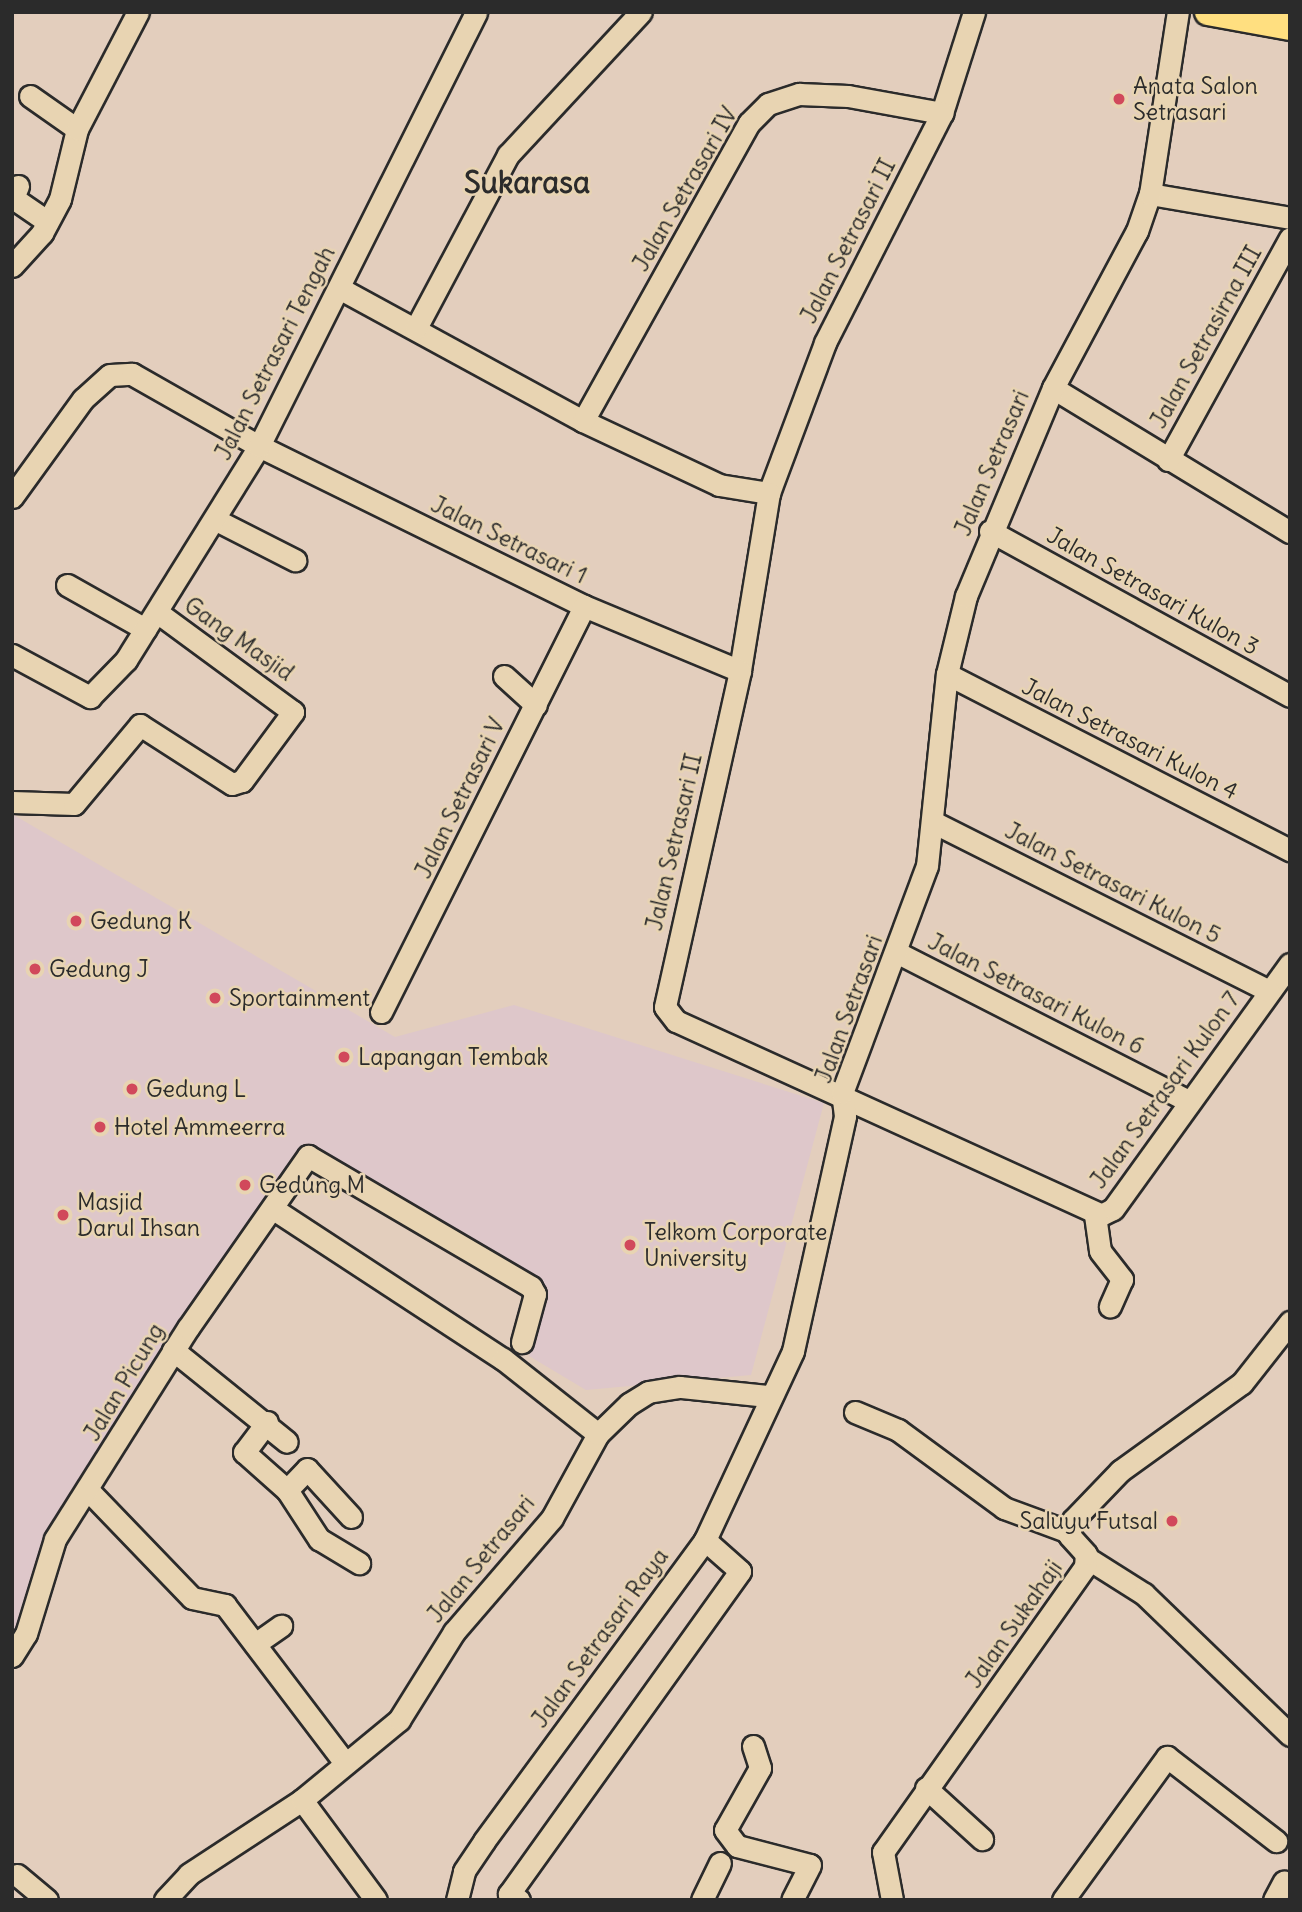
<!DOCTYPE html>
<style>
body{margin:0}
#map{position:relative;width:1302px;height:1912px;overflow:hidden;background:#e3cebd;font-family:Delius,sans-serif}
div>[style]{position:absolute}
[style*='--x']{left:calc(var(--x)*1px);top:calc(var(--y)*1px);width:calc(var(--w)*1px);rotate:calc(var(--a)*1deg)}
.built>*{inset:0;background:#dec7ca}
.roads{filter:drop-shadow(2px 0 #2b2b2b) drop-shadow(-2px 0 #2b2b2b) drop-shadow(0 2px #2b2b2b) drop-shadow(0 -2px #2b2b2b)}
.minor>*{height:21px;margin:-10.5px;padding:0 10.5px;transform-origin:10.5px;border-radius:10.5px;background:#e8d4b2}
.major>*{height:26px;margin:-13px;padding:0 13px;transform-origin:13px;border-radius:13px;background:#ffdf80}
.dots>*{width:19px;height:19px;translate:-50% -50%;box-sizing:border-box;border:4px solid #e8d4b2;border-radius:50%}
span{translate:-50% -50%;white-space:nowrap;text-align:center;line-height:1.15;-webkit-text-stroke:5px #e8d4b2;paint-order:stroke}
.poi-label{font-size:23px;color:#2b2b2b}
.left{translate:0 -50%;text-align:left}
.right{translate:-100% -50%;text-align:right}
.street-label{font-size:23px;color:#2b2b2b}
.district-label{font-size:30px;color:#2b2b2b;font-weight:700}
.frame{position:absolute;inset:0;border:14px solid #2b2b2b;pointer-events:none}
</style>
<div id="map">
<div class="built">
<div style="clip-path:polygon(12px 814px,395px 1037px,514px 1005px,824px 1103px,751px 1375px,586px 1390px,529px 1356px,544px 1292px,312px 1148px,38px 1580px,12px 1642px)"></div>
</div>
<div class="roads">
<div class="minor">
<div style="--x:974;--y:12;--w:106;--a:107.6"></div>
<div style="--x:942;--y:113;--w:258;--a:117"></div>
<div style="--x:825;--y:343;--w:160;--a:110.5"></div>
<div style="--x:769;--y:493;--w:180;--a:99.3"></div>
<div style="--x:740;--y:671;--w:344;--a:102.6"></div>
<div style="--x:665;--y:1007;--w:18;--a:52"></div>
<div style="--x:676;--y:1021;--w:467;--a:24.5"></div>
<div style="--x:1101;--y:1215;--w:13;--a:-27"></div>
<div style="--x:1113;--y:1209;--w:302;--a:-54.2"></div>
<div style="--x:30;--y:96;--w:57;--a:35.1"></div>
<div style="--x:18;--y:186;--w:13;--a:113"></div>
<div style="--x:13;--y:198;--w:42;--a:34.4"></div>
<div style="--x:1150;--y:194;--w:142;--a:9.7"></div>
<div style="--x:12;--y:266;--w:45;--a:-47.7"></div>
<div style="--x:42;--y:233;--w:38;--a:-62"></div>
<div style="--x:60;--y:199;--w:72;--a:-76.3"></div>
<div style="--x:77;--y:129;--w:132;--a:-62.5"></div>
<div style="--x:339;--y:288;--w:278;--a:28.6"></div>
<div style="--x:583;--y:421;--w:150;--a:25.2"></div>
<div style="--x:719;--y:485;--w:51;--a:9.1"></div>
<div style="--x:416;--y:328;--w:196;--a:-62"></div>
<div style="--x:508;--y:155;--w:195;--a:-47.1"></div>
<div style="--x:1053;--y:388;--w:277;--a:31.3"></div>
<div style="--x:583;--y:421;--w:341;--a:-60.9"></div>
<div style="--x:749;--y:123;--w:27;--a:-45"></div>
<div style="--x:768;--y:104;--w:33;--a:-18"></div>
<div style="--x:799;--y:94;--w:49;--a:2.3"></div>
<div style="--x:848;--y:96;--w:96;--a:10.3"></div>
<div style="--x:1168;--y:460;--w:253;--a:-61.2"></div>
<div style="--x:12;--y:497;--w:121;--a:-54.1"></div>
<div style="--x:83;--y:399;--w:36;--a:-42"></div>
<div style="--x:110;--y:375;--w:22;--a:-3"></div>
<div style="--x:132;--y:374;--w:146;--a:29.6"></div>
<div style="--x:259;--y:446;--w:362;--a:26.2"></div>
<div style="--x:584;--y:606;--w:169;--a:22.6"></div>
<div style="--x:216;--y:520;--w:89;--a:26.9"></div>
<div style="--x:990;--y:531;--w:342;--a:28.8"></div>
<div style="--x:67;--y:585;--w:90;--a:29.4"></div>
<div style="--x:12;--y:655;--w:89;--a:28.3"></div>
<div style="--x:90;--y:697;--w:52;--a:-45.8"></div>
<div style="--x:126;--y:660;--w:252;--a:-58.1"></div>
<div style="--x:259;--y:446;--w:485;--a:-63.4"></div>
<div style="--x:947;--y:674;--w:386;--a:27.2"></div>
<div style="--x:504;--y:676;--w:43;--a:42.2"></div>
<div style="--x:12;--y:802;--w:62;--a:1.8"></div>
<div style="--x:74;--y:804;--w:103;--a:-50.1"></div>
<div style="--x:140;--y:725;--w:109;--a:32.7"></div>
<div style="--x:232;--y:784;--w:10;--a:-17"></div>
<div style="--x:242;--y:781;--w:86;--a:-53.5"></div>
<div style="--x:293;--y:712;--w:167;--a:-143.7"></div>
<div style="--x:933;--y:822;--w:376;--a:26.7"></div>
<div style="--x:896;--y:952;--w:329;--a:27"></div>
<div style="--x:381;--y:1012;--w:454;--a:-63.4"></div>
<div style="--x:275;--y:1210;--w:272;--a:33.2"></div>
<div style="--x:503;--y:1359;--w:121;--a:38.3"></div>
<div style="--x:1095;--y:1215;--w:36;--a:82"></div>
<div style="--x:1100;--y:1251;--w:36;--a:52"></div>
<div style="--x:1122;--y:1279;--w:30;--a:114"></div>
<div style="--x:173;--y:1350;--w:146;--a:38.9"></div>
<div style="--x:855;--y:1412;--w:47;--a:22.7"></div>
<div style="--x:898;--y:1430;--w:132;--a:36.3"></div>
<div style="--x:1004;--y:1508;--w:69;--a:20.3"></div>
<div style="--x:267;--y:1422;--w:38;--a:127"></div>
<div style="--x:244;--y:1452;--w:57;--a:41.5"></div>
<div style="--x:287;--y:1490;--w:59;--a:56.9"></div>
<div style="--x:319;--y:1539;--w:47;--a:31"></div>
<div style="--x:87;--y:1489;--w:151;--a:46.1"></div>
<div style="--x:192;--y:1598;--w:34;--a:12"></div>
<div style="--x:225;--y:1605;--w:198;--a:52.8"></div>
<div style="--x:287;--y:1490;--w:29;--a:-46"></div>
<div style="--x:307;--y:1469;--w:65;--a:47.5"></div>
<div style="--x:1087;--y:1558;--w:67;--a:32.3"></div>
<div style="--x:1144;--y:1594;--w:203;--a:44"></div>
<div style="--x:255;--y:1644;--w:32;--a:-35"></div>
<div style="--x:12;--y:1656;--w:26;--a:-58"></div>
<div style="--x:26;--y:1634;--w:99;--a:-73"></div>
<div style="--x:55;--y:1539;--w:249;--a:-57.8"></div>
<div style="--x:188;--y:1328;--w:210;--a:-55.1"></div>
<div style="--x:308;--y:1156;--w:259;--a:30.4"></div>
<div style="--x:531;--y:1287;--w:8;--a:60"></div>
<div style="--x:535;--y:1294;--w:50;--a:105.2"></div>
<div style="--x:753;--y:1746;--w:23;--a:72"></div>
<div style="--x:760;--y:1768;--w:71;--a:119.4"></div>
<div style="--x:725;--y:1830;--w:20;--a:53"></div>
<div style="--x:737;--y:1846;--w:75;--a:14.6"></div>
<div style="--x:810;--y:1865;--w:39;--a:117"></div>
<div style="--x:926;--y:1788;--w:76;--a:42.3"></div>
<div style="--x:302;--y:1800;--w:124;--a:53.5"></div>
<div style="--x:17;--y:1875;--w:39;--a:40"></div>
<div style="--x:165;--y:1900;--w:35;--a:-47"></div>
<div style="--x:189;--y:1874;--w:135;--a:-33.2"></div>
<div style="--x:302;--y:1800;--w:126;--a:-39.5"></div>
<div style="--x:399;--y:1720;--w:104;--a:-58"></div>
<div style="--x:454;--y:1632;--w:150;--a:-49.3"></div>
<div style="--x:552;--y:1518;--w:96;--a:-61.3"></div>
<div style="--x:598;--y:1434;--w:43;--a:-44.1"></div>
<div style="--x:629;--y:1404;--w:22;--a:-32"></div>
<div style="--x:648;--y:1392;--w:32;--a:-9"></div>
<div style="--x:680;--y:1387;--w:87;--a:5.9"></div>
<div style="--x:457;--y:1900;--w:30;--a:-76"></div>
<div style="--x:464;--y:1871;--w:36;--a:-56"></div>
<div style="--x:484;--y:1841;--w:373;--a:-53.7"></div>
<div style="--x:705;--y:1540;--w:208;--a:-65"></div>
<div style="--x:793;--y:1351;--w:241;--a:-77.5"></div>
<div style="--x:845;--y:1116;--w:23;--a:-97"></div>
<div style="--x:842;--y:1093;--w:242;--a:-69.5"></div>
<div style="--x:927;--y:866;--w:193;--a:-84.1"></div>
<div style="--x:947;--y:674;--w:80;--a:-76.3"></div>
<div style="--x:966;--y:596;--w:225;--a:-67.3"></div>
<div style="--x:1053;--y:388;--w:178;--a:-61.9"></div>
<div style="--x:1137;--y:231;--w:39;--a:-71"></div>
<div style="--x:1150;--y:194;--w:184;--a:-81.3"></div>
<div style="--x:519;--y:1900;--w:12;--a:-149"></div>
<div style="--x:509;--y:1894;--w:397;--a:-54.4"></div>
<div style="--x:740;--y:1571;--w:47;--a:-138.5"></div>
<div style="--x:702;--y:1900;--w:41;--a:-64.1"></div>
<div style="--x:892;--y:1900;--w:49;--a:-100.6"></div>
<div style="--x:883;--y:1852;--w:349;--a:-54.7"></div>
<div style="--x:1085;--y:1567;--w:13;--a:-86"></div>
<div style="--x:1086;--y:1554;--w:25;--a:-132"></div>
<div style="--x:1069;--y:1535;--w:16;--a:-75"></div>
<div style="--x:1073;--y:1520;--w:68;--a:-46.2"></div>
<div style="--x:1120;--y:1471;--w:150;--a:-35.8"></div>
<div style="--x:1242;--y:1383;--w:78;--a:-51.8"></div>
<div style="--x:1063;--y:1900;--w:177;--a:-54"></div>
<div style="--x:1167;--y:1757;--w:138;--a:37.6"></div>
<div style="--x:1274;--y:1900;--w:21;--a:-62"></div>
</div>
<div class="major">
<div style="--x:1208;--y:12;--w:83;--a:10.4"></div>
</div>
</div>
<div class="dots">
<div style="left:1119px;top:99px;background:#d1495b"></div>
<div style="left:76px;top:921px;background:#d1495b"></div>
<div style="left:35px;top:969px;background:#d1495b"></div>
<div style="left:215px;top:998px;background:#d1495b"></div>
<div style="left:344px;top:1057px;background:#d1495b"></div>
<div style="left:132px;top:1089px;background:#d1495b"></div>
<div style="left:100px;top:1127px;background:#d1495b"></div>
<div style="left:245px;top:1185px;background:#d1495b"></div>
<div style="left:63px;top:1215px;background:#d1495b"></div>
<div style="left:630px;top:1245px;background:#d1495b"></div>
<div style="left:1172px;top:1521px;background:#d1495b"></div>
</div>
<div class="poi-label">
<span class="left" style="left:1133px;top:99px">Anata Salon<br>Setrasari</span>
<span class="left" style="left:90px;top:921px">Gedung K</span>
<span class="left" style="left:49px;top:969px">Gedung J</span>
<span class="left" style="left:229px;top:998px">Sportainment</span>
<span class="left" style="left:358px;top:1057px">Lapangan Tembak</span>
<span class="left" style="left:146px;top:1089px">Gedung L</span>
<span class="left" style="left:114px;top:1127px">Hotel Ammeerra</span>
<span class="left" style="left:259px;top:1185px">Gedung M</span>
<span class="left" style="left:77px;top:1215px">Masjid<br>Darul Ihsan</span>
<span class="left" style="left:644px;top:1245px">Telkom Corporate<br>University</span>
<span class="right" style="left:1158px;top:1521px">Saluyu Futsal</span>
</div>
<div class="street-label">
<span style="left:685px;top:189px;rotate:-60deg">Jalan Setrasari IV</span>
<span style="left:848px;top:241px;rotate:-63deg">Jalan Setrasari II</span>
<span style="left:1206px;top:337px;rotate:-61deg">Jalan Setrasirna III</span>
<span style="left:275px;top:353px;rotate:-63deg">Jalan Setrasari Tengah</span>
<span style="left:992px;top:463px;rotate:-67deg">Jalan Setrasari</span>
<span style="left:509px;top:540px;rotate:26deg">Jalan Setrasari 1</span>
<span style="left:1153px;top:591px;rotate:29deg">Jalan Setrasari Kulon 3</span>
<span style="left:239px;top:639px;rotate:35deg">Gang Masjid</span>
<span style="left:1130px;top:739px;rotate:27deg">Jalan Setrasari Kulon 4</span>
<span style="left:460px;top:798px;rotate:-64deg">Jalan Setrasari V</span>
<span style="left:674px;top:842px;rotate:-77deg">Jalan Setrasari II</span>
<span style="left:1113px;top:883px;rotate:27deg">Jalan Setrasari Kulon 5</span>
<span style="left:1036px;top:994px;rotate:27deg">Jalan Setrasari Kulon 6</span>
<span style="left:849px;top:1009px;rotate:-70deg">Jalan Setrasari</span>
<span style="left:1165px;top:1090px;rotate:-54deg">Jalan Setrasari Kulon 7</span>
<span style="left:124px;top:1382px;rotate:-59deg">Jalan Picung</span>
<span style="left:481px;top:1559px;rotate:-51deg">Jalan Setrasari</span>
<span style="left:1014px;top:1624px;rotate:-55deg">Jalan Sukahaji</span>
<span style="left:600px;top:1638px;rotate:-54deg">Jalan Setrasari Raya</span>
</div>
<div class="district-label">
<span style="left:527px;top:182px">Sukarasa</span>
</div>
<div class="frame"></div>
</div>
